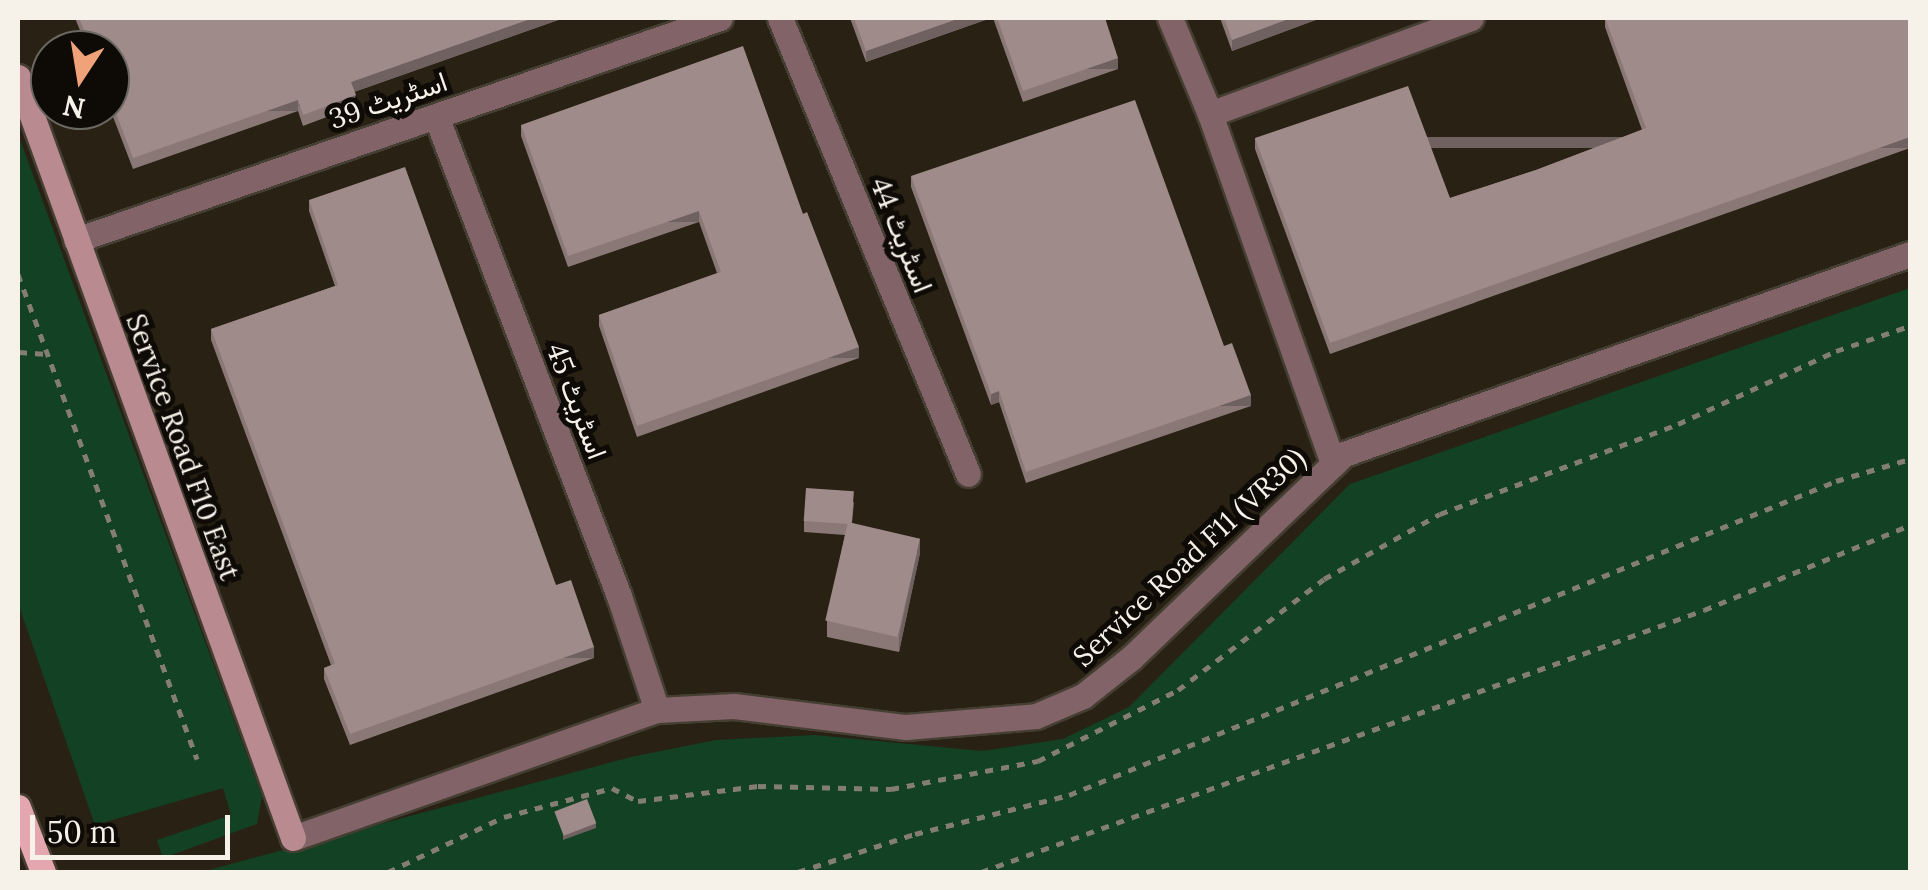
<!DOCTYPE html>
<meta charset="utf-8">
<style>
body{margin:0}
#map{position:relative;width:1928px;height:890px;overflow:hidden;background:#282114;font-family:Lora,Vazirmatn,serif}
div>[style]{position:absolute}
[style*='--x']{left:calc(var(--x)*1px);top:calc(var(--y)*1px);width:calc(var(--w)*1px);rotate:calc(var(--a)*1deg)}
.green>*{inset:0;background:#134123}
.path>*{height:5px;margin-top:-2.5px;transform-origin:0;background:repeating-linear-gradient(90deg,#837d72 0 8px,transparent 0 16px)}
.roads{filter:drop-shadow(2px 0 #453e32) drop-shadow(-2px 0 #453e32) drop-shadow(0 2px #453e32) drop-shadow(0 -2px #453e32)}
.street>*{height:25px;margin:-12.5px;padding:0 12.5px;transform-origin:12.5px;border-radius:12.5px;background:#826468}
.secondary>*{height:25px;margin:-12.5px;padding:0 12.5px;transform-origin:12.5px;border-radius:12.5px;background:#b98a90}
.primary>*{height:25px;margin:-12.5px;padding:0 12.5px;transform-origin:12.5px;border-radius:12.5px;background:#e4a7af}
.wall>*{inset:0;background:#897876}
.shaded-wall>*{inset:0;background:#6f6160;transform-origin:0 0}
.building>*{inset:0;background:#9f8b89;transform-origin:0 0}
span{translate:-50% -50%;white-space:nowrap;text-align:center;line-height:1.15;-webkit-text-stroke:10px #0e0b06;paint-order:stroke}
.street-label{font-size:28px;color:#f6f2e9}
.frame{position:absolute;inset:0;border:20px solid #f6f2e9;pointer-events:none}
.north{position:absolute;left:30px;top:30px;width:100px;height:100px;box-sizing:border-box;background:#0e0b06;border:2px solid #6b6761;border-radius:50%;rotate:192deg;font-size:28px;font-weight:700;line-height:40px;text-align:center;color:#f6f2e9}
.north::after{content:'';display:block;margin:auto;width:35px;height:45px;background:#f0a378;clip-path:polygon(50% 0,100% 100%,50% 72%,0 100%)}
.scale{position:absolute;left:30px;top:815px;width:200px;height:45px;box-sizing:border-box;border:5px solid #f6f2e9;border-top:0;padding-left:12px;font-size:30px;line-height:35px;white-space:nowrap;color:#f6f2e9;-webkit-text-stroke:8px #0e0b06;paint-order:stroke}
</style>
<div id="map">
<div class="green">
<div style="clip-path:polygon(18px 134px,262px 796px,257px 824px,163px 858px,157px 840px,231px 815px,223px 788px,95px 825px,18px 603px)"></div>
<div style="clip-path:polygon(1910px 288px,1910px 872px,201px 872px,631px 757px,716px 740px,815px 735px,982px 751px,1063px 739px,1129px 707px,1350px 484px)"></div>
</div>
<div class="path">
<div style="--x:18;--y:274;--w:517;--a:69.74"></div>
<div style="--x:19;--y:352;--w:28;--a:4"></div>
<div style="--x:388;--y:872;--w:128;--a:-25.4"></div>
<div style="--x:504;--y:817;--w:112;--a:-15"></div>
<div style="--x:612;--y:788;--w:29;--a:27"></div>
<div style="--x:638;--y:801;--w:121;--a:-7.1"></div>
<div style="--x:758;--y:786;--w:133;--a:1.3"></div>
<div style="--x:891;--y:789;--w:150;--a:-10.8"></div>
<div style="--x:1038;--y:761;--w:157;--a:-26.9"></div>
<div style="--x:1178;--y:690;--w:183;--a:-37.2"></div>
<div style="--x:1324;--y:579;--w:133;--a:-29.3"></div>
<div style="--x:1440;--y:514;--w:254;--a:-20.7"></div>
<div style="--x:1678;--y:424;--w:174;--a:-24.8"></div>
<div style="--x:1836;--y:351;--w:78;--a:-18.7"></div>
<div style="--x:798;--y:872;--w:123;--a:-18"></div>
<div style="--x:915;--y:834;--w:159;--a:-14.2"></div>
<div style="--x:1069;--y:795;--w:829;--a:-22.26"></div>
<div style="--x:1836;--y:481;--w:77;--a:-16.6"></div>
<div style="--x:981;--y:872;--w:769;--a:-19.92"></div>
<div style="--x:1704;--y:610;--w:223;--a:-22.4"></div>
</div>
<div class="roads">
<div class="street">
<div style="--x:780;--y:18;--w:493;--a:67.6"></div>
<div style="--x:1170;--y:18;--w:104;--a:67.4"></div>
<div style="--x:1210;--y:114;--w:371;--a:70.6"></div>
<div style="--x:1210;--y:114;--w:278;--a:-20.2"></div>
<div style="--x:436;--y:116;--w:514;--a:69.13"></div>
<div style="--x:619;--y:596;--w:120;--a:71.6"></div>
<div style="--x:76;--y:240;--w:681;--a:-19.02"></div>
<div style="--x:293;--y:838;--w:386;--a:-19.4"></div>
<div style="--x:657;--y:710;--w:77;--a:-3"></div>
<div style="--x:734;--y:706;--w:173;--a:7"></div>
<div style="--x:906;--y:727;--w:130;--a:-4.8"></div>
<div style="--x:1036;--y:716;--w:51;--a:-23.1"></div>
<div style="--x:1083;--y:696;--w:61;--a:-38.4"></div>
<div style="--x:1131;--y:658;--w:295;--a:-43.8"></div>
<div style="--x:1344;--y:454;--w:600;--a:-19.46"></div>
</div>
<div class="secondary">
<div style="--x:18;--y:77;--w:809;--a:70.13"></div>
</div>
<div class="primary">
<div style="--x:18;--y:807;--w:70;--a:69"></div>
</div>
</div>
<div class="wall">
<div style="clip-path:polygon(75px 18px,564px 18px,354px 92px,356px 106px,303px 126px,298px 111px,133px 169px,110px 109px,110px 50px,88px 50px)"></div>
<div style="clip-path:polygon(850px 18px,991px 18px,866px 62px)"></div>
<div style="clip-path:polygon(993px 18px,1105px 18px,1118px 69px,1023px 102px)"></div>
<div style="clip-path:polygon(1220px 18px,1321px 18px,1232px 51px)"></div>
<div style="clip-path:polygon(1605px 18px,1910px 18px,1910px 148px,1330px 354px,1255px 149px,1255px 138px,1450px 198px,1536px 170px,1642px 130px,1605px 27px)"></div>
<div style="clip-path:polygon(521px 125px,803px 214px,859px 358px,637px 437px,599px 326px,599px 315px,717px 273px,699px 222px,568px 267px,521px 136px)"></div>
<div style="clip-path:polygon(911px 176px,1224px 346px,1251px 406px,1026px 483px,999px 402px,991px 405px,911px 187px)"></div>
<div style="clip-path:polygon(309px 200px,556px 585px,594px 658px,350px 745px,324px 679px,324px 668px,331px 665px,211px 340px,211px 329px,335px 286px,309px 211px)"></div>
<div style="clip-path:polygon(854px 502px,852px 523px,920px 553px,899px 652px,827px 637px,827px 621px,845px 535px,804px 532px,804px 521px)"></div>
</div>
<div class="shaded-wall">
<div style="clip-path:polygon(533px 18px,564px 18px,351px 93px,351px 82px)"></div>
<div style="clip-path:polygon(960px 18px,991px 18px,866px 62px,866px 51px)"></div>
<div style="clip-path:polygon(1291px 18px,1321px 18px,1232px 51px,1232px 40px)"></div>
<div style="left:1118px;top:58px;width:11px;height:101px;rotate:90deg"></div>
<div style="left:356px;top:95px;width:11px;height:57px;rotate:90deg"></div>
<div style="left:298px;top:100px;width:11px;height:175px;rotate:90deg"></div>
<div style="left:1910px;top:137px;width:11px;height:615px;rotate:90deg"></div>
<div style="left:699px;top:211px;width:11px;height:139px;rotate:90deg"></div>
<div style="left:859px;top:347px;width:11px;height:236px;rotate:90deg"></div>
<div style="clip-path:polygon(999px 391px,999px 402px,991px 405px,991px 394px)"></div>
<div style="left:1251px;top:395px;width:11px;height:238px;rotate:90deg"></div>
<div style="clip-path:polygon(920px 538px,920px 553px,899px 652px,899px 636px)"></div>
<div style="left:594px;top:647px;width:11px;height:259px;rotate:90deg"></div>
<div style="clip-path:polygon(596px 823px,596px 828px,563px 840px,563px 834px)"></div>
</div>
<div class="building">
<div style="clip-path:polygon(79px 18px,533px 18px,351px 82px,356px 95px,303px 115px,298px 100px,133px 158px,110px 98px,110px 50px,92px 50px)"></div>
<div style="clip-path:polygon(854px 18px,960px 18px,866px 51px)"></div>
<div style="clip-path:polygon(997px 18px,1105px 18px,1118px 58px,1023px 91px)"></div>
<div style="clip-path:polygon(1224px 18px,1291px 18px,1232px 40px)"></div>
<div style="clip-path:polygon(1605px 18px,1910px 18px,1910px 137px,1330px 343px,1255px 138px,1408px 86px,1450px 198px,1536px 170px,1646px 128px)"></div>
<div style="clip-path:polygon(743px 46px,803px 214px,807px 212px,859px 347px,637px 426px,599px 315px,721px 272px,699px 211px,568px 256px,521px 125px)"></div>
<div style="clip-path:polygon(1135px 100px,1224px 346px,1232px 343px,1251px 395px,1026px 472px,999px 391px,991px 394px,911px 176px)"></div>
<div style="clip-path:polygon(405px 167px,556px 585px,571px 580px,594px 647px,350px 734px,324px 668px,335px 664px,211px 329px,338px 285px,309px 200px)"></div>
<div style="left:806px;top:488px;width:48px;height:33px;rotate:4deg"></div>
<div style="left:848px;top:522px;width:74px;height:101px;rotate:13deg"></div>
<div style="left:587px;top:799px;width:26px;height:35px;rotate:69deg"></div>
</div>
<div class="street-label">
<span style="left:388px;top:100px;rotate:-19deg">اسٹریٹ 39</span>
<span style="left:902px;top:235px;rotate:68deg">اسٹریٹ 44</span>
<span style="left:577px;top:401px;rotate:69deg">اسٹریٹ 45</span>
<span style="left:183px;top:447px;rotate:70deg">Service Road F10 East</span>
<span style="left:1189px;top:557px;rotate:-43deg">Service Road F11 (VR30)</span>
</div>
<div class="frame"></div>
<div class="north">N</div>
<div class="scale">50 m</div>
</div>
